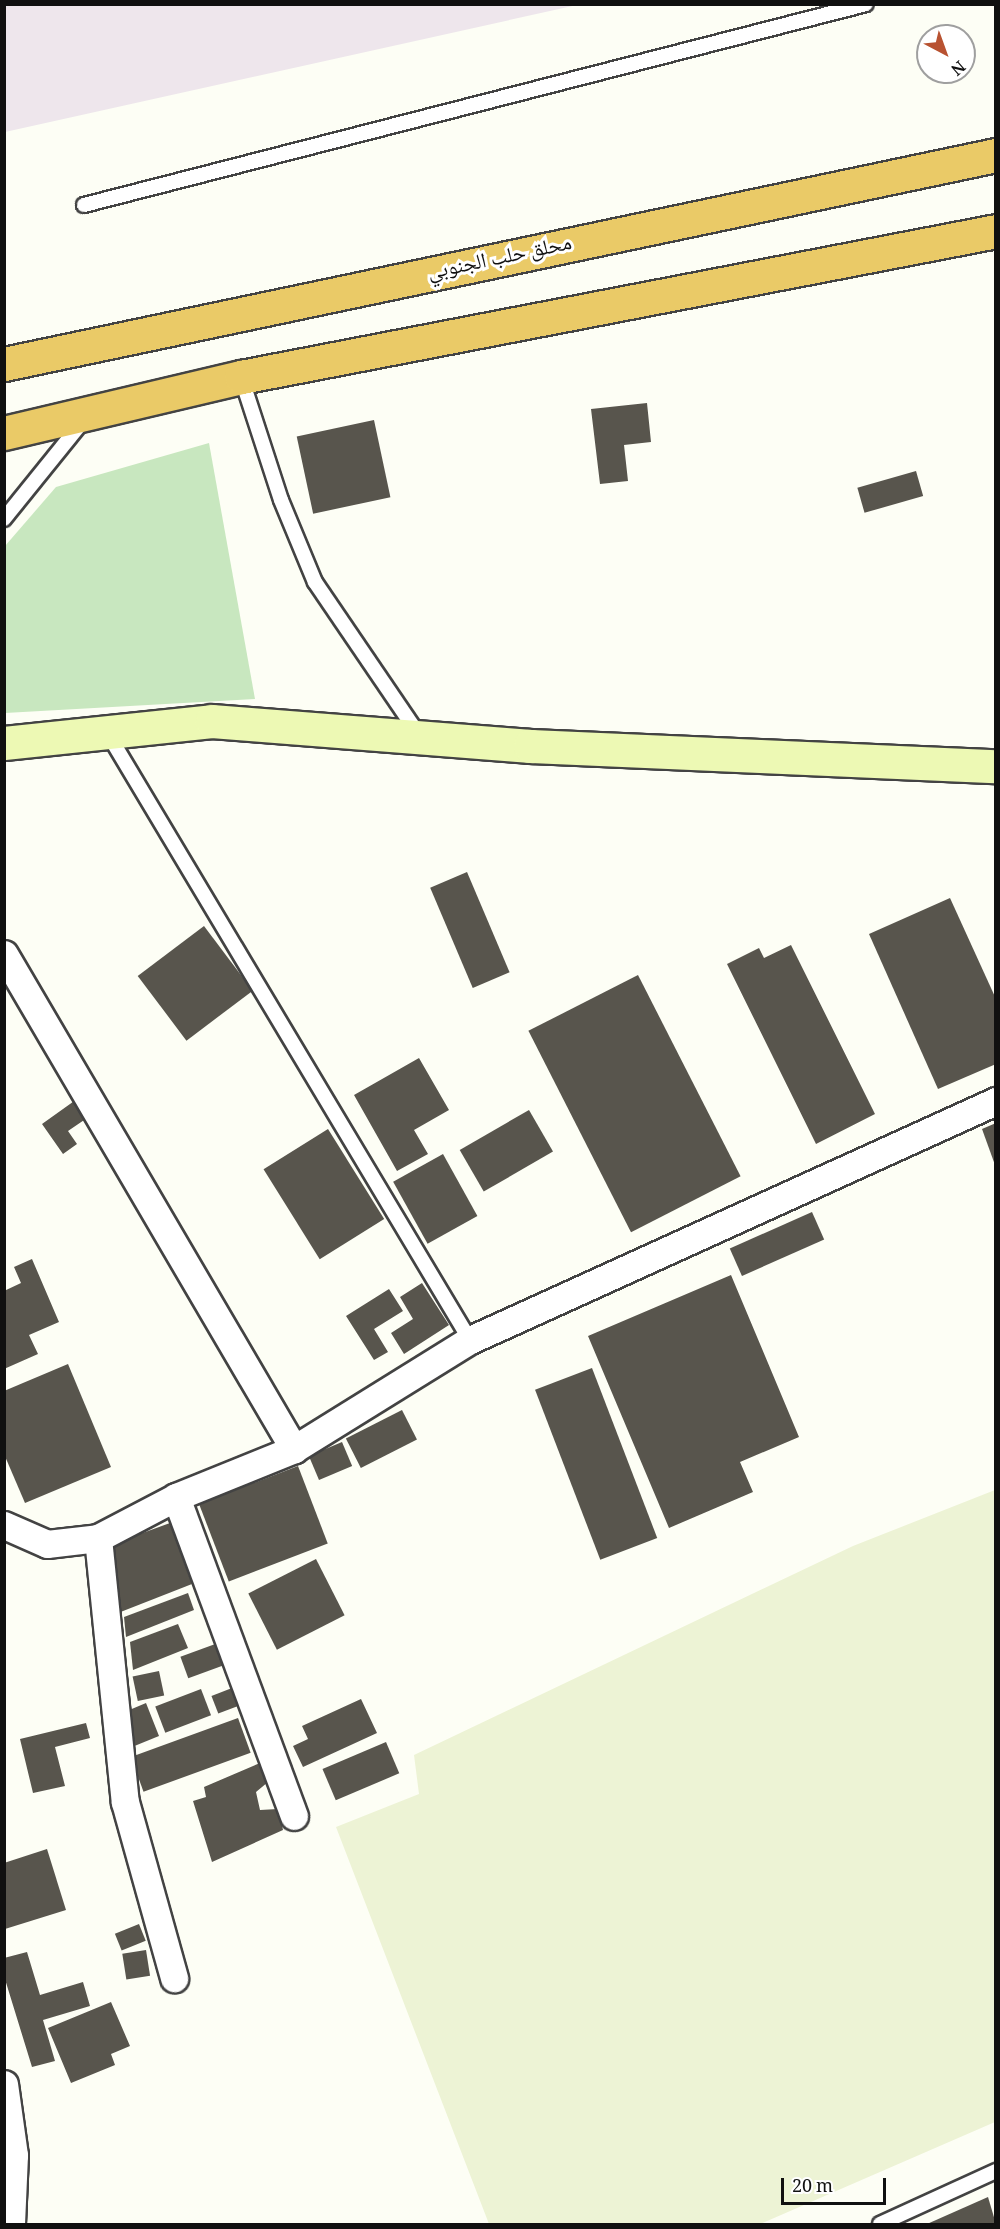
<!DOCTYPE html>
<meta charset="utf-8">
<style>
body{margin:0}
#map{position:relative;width:1000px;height:2229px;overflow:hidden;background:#fdfef5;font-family:Georgia,"Noto Naskh Arabic",serif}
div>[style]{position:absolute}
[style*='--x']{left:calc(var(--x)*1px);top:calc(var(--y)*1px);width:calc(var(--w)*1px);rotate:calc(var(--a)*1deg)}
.industrial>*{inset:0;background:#eee6ec}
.farmland>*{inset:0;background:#edf3d5}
.green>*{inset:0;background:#c8e7bf}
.building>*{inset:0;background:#58554d;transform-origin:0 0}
.roads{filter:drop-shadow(2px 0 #434343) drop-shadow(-2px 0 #434343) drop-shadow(0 2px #434343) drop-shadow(0 -2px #434343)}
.lane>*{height:14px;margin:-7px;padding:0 7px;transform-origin:7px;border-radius:7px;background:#fff}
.street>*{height:27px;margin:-13.5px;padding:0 13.5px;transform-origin:13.5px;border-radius:13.5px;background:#fff}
.secondary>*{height:33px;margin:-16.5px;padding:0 16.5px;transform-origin:16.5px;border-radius:16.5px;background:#edf9b4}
.highway>*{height:33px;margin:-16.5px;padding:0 16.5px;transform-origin:16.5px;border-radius:16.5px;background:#eaca67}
span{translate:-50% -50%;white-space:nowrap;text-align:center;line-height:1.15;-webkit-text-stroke:6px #fff;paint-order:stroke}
.street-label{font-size:21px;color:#101010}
.frame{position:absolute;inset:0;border:6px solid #101010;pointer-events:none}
.north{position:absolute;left:916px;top:24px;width:60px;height:60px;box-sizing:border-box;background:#fff;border:2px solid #9f9f9f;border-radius:50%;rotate:139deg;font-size:16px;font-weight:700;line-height:24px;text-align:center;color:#101010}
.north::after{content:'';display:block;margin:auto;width:21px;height:27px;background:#b85231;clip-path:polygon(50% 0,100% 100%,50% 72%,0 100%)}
.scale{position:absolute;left:781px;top:2178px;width:105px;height:27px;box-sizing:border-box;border:3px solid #101010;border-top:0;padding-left:8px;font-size:18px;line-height:21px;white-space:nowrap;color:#101010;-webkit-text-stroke:4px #fff;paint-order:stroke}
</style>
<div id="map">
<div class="industrial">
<div style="clip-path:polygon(4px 5px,5px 4px,577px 5px,5px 132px)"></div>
</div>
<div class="farmland">
<div style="clip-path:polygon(995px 1490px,995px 2122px,760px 2224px,489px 2224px,336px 1827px,419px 1794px,414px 1755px,853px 1546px)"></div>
</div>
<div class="green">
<div style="clip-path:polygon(209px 443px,255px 699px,5px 713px,5px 546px,56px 487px)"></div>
</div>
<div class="building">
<div style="clip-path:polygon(647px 403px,651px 442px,624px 445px,628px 481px,600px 484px,591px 409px)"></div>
<div style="left:374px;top:420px;width:79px;height:79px;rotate:78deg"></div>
<div style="left:916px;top:471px;width:26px;height:61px;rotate:74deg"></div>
<div style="left:467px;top:872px;width:109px;height:40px;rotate:67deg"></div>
<div style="clip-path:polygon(950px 898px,996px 999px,996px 1064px,938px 1089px,869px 934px)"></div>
<div style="left:204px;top:926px;width:81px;height:83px;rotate:53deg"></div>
<div style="clip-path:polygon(791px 945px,875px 1114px,816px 1144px,727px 964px,759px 948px,764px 958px)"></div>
<div style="left:638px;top:975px;width:226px;height:123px;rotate:63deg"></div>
<div style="clip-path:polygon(419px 1058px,449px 1110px,414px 1130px,428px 1154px,397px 1171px,354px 1095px)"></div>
<div style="clip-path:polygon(77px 1099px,90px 1116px,68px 1131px,77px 1144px,63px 1154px,42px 1124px)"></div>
<div style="left:529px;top:1110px;width:48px;height:80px;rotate:60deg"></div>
<div style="clip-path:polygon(996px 1123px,996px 1165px,995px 1165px,982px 1129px)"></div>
<div style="left:328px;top:1129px;width:106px;height:76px;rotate:58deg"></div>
<div style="left:443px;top:1154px;width:71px;height:57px;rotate:61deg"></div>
<div style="left:812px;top:1212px;width:30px;height:90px;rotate:66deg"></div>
<div style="clip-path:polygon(32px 1259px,59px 1322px,29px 1335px,38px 1354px,4px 1369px,4px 1291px,21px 1283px,14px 1267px)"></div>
<div style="clip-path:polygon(731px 1275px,799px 1437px,740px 1462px,753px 1492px,669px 1528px,588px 1336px)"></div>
<div style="clip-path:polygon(422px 1283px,449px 1325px,404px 1354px,391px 1333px,413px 1319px,400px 1297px)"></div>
<div style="clip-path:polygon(389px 1289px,403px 1311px,374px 1329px,388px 1352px,374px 1360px,346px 1316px)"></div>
<div style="clip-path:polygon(68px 1364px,111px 1467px,25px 1503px,4px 1454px,4px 1391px)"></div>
<div style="left:592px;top:1368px;width:182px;height:61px;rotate:69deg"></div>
<div style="left:402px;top:1410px;width:33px;height:63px;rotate:63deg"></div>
<div style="left:342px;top:1442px;width:26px;height:36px;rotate:67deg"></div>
<div style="left:298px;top:1466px;width:83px;height:106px;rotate:69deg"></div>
<div style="clip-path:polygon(170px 1523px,192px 1584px,118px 1613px,107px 1546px)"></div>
<div style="left:316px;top:1559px;width:63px;height:76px;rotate:63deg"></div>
<div style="clip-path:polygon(188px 1593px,194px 1610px,126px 1637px,124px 1617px)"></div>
<div style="clip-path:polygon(178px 1624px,188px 1648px,133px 1670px,130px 1642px)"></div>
<div style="left:218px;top:1643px;width:23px;height:40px;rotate:70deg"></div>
<div style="left:159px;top:1671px;width:25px;height:27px;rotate:78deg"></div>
<div style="left:232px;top:1688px;width:19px;height:22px;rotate:69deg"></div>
<div style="left:201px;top:1689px;width:28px;height:49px;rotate:69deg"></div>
<div style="clip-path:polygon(361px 1699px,377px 1733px,303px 1767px,293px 1746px,308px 1739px,302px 1726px)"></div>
<div style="clip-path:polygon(146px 1703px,159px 1736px,132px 1747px,127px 1711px)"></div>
<div style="left:238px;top:1718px;width:37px;height:114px;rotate:70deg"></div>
<div style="clip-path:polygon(86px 1723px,90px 1738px,55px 1747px,65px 1786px,33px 1793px,20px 1739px)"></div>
<div style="left:386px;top:1742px;width:34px;height:69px;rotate:67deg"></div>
<div style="clip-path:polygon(260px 1763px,268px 1782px,256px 1792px,260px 1810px,278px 1809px,283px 1830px,212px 1862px,193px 1801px,206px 1797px,204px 1787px)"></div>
<div style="clip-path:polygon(47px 1849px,66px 1910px,5px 1929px,4px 1863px)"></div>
<div style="left:139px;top:1924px;width:18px;height:26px;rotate:68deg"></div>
<div style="left:146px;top:1950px;width:26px;height:24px;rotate:81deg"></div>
<div style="clip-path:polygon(27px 1952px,40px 1995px,83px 1982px,90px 2006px,43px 2020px,55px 2061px,32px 2067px,4px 1976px,4px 1958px)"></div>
<div style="clip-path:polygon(111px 2002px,130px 2046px,111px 2054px,115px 2065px,71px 2083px,48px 2028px)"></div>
<div style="clip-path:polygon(988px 2197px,996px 2224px,927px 2224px)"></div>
</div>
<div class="roads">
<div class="lane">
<div style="--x:84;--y:205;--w:807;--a:-14.41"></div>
<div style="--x:241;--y:377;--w:129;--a:72"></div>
<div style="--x:281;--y:500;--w:89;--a:67.5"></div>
<div style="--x:315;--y:582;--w:185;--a:55.8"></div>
<div style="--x:4;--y:519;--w:127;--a:-51.1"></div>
<div style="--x:108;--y:734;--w:706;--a:59.15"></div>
<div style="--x:880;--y:2224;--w:128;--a:-24.6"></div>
</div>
<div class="street">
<div style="--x:4;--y:954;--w:574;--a:59.64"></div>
<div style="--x:176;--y:1497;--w:340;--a:69.7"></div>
<div style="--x:4;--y:1525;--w:47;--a:23.8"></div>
<div style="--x:47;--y:1544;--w:51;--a:-6.7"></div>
<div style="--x:98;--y:1538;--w:88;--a:-27.7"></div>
<div style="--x:176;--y:1497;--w:127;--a:-22.1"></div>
<div style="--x:294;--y:1449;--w:207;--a:-31.8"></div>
<div style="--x:470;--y:1340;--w:578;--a:-24.44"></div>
<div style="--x:98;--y:1538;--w:265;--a:84.2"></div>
<div style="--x:125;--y:1802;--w:183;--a:74.4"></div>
<div style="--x:4;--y:2084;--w:72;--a:82"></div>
<div style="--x:14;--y:2155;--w:69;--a:92.5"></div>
</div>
<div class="secondary">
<div style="--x:4;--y:743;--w:209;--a:-6"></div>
<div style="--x:212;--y:721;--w:319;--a:4.5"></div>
<div style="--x:530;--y:746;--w:466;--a:2.5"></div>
</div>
<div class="highway">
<div style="--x:4;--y:364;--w:1014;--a:-11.9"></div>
<div style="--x:4;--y:433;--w:244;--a:-13.3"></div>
<div style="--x:241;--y:377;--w:769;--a:-10.94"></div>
</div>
</div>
<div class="street-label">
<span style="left:500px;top:260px;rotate:-12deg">محلق حلب الجنوبي</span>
</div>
<div class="frame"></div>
<div class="north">N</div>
<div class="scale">20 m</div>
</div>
